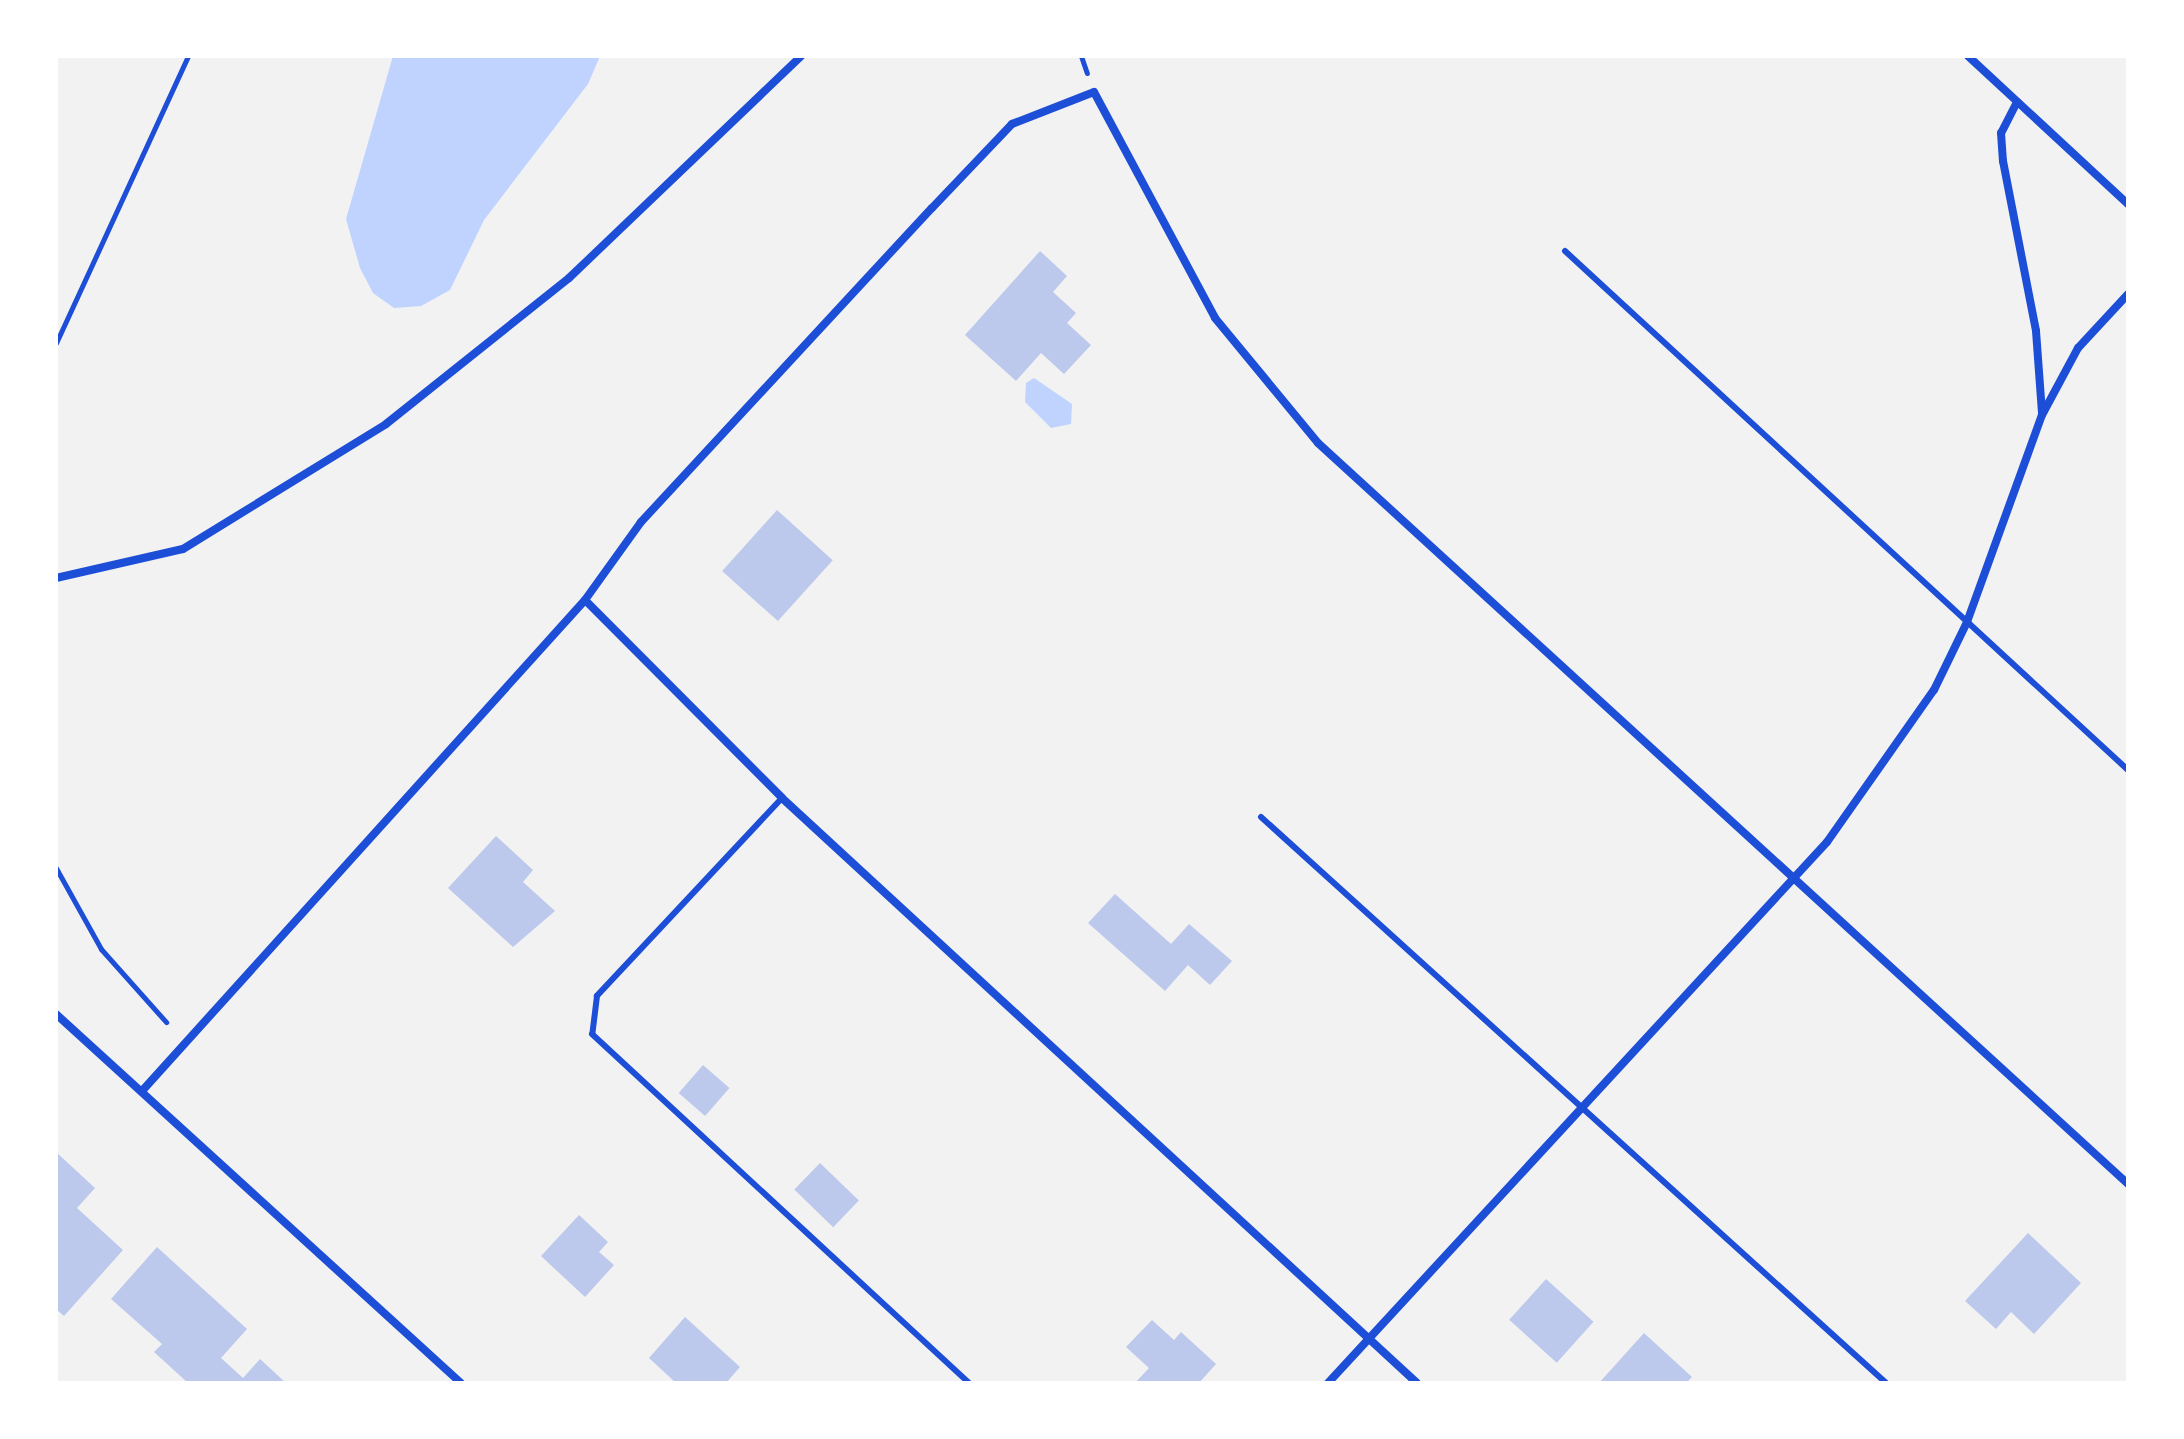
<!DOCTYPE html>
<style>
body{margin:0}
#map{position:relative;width:2184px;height:1439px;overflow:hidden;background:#f2f2f2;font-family:"DejaVu Sans",sans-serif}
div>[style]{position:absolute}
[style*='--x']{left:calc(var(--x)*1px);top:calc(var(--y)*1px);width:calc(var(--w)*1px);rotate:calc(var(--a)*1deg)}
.water>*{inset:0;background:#bfd3fe}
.building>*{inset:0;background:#bdc9ec;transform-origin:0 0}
.path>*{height:5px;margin:-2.5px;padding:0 2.5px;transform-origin:2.5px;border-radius:2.5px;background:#1d4ed8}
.service>*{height:6px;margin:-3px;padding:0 3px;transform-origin:3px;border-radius:3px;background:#1d4ed8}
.minor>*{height:8px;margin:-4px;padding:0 4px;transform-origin:4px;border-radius:4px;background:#1d4ed8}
span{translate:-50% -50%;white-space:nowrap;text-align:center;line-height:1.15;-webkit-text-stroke:8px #fff;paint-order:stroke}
.frame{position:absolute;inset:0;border:58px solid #fff;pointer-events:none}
</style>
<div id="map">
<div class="water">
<div style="clip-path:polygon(393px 56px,600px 56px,588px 84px,484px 220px,450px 290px,421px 306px,394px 308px,373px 293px,360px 268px,346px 219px)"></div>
<div style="clip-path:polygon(1034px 378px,1072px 404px,1071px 424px,1051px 428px,1025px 402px,1026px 383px)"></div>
</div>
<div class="building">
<div style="clip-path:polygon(1040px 251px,1067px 276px,1053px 292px,1076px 313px,1067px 323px,1091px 345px,1064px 374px,1041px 353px,1016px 381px,965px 335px)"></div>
<div style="left:777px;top:510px;width:75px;height:82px;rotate:42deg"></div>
<div style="clip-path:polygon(496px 836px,533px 870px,523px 882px,555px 911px,513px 947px,448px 888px)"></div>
<div style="clip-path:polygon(1115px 894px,1171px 944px,1189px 924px,1232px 961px,1210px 985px,1188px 965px,1165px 991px,1088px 923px)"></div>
<div style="left:703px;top:1065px;width:35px;height:37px;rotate:41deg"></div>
<div style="clip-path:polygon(56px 1152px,95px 1188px,77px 1208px,123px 1250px,64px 1316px,56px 1309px)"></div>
<div style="left:820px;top:1163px;width:54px;height:37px;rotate:44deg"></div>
<div style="clip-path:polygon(579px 1215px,608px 1242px,599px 1252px,614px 1265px,585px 1297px,541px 1256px)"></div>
<div style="clip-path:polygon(2028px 1233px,2081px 1283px,2034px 1334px,2011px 1312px,1996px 1329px,1965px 1301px)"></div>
<div style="clip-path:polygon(157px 1247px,247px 1329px,221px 1358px,243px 1378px,260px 1359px,286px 1383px,188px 1383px,154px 1352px,162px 1344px,111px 1299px)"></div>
<div style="left:1546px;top:1279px;width:64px;height:55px;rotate:42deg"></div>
<div style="clip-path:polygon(685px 1317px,740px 1367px,726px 1383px,676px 1383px,649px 1358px)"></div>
<div style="clip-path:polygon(1152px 1320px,1174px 1340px,1181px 1332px,1216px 1364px,1199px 1383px,1135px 1383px,1149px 1368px,1126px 1347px)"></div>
<div style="clip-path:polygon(1644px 1333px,1692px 1377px,1686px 1383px,1599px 1383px)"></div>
</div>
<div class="path">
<div style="--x:1081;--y:56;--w:18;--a:71"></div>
<div style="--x:56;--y:343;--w:316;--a:-65.3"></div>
<div style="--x:56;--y:868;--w:93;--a:60.9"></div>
<div style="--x:101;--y:949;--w:98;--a:48.3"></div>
</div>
<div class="service">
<div style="--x:1565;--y:251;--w:766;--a:42.67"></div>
<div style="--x:782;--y:798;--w:271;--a:133.1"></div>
<div style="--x:597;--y:996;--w:38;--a:97"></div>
<div style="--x:592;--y:1034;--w:514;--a:42.79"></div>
<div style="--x:1261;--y:817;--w:843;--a:42.16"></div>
</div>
<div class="minor">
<div style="--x:1968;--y:56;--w:218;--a:42.8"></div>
<div style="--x:2017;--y:102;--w:35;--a:117"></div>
<div style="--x:2001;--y:133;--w:28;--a:86"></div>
<div style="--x:2003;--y:161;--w:173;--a:79"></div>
<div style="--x:2036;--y:331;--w:82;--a:85.8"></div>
<div style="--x:56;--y:578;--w:130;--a:-12.9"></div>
<div style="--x:183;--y:549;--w:238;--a:-31.6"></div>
<div style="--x:386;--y:424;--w:234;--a:-38.6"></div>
<div style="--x:569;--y:278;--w:321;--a:-43.7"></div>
<div style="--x:585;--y:600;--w:279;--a:45.1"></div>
<div style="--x:782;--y:798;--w:863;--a:42.65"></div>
<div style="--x:56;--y:1014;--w:548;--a:42.34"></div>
<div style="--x:142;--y:1091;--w:661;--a:-47.94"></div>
<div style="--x:585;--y:600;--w:96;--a:-54.3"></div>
<div style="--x:641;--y:522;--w:428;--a:-47.2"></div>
<div style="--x:932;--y:208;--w:116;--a:-46.4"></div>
<div style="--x:1012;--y:124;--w:88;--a:-21.3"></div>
<div style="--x:1094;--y:92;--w:256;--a:61.8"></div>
<div style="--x:1215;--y:318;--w:162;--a:50.5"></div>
<div style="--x:1318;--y:443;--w:1098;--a:42.45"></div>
<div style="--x:1328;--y:1383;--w:736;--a:-47.31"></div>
<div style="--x:1827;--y:842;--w:186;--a:-54.9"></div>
<div style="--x:1934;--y:690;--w:76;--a:-64.1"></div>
<div style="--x:1967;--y:622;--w:220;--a:-70.1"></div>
<div style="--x:2042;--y:415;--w:76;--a:-61.8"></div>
<div style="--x:2078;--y:348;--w:74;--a:-47.2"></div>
</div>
<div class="frame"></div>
</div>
